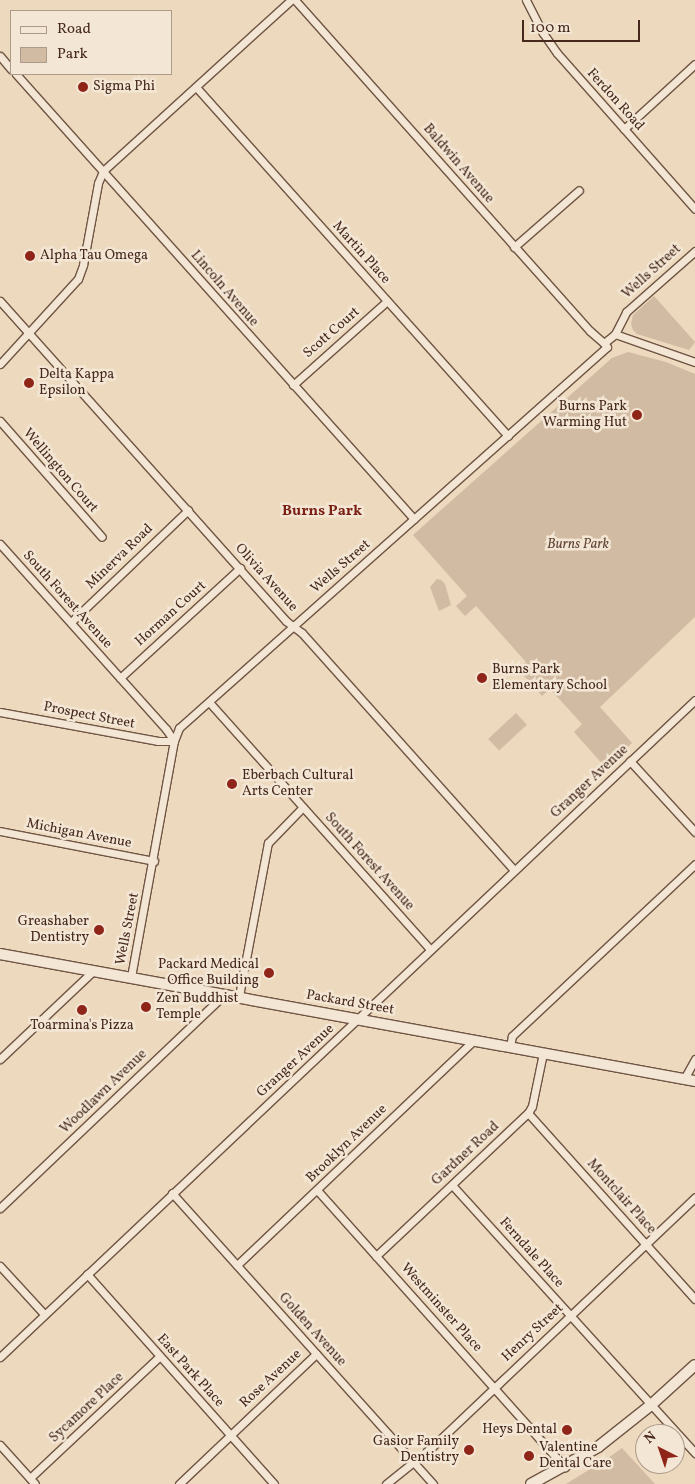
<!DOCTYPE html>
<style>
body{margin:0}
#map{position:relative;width:695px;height:1484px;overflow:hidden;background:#edd9bd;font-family:Vollkorn,serif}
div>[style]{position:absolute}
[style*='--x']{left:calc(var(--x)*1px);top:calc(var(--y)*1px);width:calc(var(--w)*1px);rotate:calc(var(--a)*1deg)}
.green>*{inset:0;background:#d1bba2;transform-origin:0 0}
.roads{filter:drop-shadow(1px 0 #705544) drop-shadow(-1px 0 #705544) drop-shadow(0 1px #705544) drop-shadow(0 -1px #705544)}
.minor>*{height:7px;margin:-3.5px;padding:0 3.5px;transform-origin:3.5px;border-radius:3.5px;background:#f3e6d4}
.secondary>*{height:10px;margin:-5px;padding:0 5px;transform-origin:5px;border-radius:5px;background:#f3e6d4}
.dots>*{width:14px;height:14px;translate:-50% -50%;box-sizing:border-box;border:2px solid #f3e6d4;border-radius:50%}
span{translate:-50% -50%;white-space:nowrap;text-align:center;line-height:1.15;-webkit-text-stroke:5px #f3e6d4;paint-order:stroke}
.poi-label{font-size:14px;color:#46291c}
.left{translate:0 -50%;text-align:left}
.right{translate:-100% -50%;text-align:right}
.street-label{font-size:14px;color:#46291c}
.park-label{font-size:14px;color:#624637;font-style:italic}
.neighbourhood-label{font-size:15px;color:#7a1f14;font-weight:700}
.legend{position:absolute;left:10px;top:10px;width:162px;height:65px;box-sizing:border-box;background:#f3e6d4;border:1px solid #ae9a8a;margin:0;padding:6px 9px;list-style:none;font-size:15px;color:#46291c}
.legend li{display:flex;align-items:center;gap:10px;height:25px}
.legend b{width:25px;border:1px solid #ae9a8a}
.north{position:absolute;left:635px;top:1424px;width:50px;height:50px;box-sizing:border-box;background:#f3e6d4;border:1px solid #ae9a8a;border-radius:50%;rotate:319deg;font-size:14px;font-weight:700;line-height:20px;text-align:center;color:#46291c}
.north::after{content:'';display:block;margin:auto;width:18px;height:22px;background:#8f2418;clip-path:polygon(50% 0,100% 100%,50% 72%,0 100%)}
.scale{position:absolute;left:522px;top:20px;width:118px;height:22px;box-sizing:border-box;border:2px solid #46291c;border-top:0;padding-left:6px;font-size:15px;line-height:18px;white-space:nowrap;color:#46291c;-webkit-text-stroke:4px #f3e6d4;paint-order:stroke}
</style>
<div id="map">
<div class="green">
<div style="clip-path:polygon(654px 296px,695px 342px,689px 350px,637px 334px,633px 330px,631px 324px,633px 315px)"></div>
<div style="clip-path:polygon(628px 352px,666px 362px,695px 374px,695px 617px,600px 707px,632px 743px,606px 768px,574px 732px,582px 724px,550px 689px,542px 696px,518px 669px,526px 662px,476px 606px,465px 616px,456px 606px,467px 596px,413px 535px,612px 358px)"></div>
<div style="clip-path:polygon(437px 579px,441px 580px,445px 584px,451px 605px,439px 611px,430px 587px)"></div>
<div style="left:516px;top:713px;width:16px;height:38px;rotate:47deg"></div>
<div style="clip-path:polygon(622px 1448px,655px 1484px,566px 1484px,608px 1458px)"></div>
</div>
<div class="roads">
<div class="minor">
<div style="--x:295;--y:0;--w:443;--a:48.3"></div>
<div style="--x:590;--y:331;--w:18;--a:41"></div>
<div style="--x:526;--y:0;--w:37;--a:63"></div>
<div style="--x:543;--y:33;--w:24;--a:55"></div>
<div style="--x:557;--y:53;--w:208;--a:48.5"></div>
<div style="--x:0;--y:56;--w:17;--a:50"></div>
<div style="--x:16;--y:74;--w:597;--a:48.19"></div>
<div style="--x:196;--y:87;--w:468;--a:48.2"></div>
<div style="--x:624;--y:129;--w:96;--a:-42.5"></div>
<div style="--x:514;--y:247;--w:86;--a:-41.2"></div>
<div style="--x:0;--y:301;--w:429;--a:48.2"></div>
<div style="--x:286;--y:621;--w:20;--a:37"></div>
<div style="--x:302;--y:633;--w:318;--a:48.2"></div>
<div style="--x:615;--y:334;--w:85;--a:19.3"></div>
<div style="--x:0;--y:364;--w:115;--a:-47.5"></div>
<div style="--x:78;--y:279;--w:15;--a:-70"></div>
<div style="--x:83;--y:265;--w:83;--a:-79.6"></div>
<div style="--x:98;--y:183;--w:13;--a:-67"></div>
<div style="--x:103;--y:171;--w:254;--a:-42.3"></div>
<div style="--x:293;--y:385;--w:126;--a:-41.8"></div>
<div style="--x:0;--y:421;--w:154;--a:48.7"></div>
<div style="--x:0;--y:544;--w:249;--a:48.1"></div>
<div style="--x:166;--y:729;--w:14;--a:56"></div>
<div style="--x:71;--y:622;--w:162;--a:-43.7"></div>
<div style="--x:120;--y:678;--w:163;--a:-42.5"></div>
<div style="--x:209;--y:702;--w:331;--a:48.2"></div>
<div style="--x:0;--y:712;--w:161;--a:10.4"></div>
<div style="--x:158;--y:741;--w:16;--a:0"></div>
<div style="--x:630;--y:761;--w:96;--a:47.5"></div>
<div style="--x:0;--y:831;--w:157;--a:11"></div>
<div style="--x:131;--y:977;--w:240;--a:-79.7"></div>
<div style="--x:174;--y:741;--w:14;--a:-69"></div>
<div style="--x:179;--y:728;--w:573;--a:-41.68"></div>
<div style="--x:607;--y:347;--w:5;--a:-127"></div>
<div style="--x:604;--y:343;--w:14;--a:-39"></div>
<div style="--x:615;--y:334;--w:25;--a:-63"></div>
<div style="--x:626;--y:312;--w:92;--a:-41.5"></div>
<div style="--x:239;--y:996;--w:156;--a:-79.3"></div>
<div style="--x:268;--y:843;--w:50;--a:-45.8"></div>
<div style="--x:510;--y:1047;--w:11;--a:-80"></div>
<div style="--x:512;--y:1036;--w:251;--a:-43.2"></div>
<div style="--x:0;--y:1059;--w:128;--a:-43.4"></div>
<div style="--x:684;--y:1079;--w:23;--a:-61"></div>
<div style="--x:528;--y:1113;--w:250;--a:48.1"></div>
<div style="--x:452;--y:1185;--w:362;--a:47.8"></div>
<div style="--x:317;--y:1190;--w:372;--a:48.2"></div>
<div style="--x:172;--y:1193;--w:391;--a:48.1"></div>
<div style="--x:0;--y:1208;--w:311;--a:-43.6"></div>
<div style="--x:376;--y:1256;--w:209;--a:-43.3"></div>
<div style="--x:528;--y:1113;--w:8;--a:-60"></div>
<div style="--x:532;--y:1106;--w:54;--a:-78.3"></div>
<div style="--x:237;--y:1265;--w:327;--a:-43.5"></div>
<div style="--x:0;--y:1266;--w:65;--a:47.5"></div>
<div style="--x:87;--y:1274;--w:281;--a:48.3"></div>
<div style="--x:0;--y:1357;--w:956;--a:-43.39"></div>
<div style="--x:0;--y:1445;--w:52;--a:48.1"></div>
<div style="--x:30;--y:1478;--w:178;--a:-43.2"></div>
<div style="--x:179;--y:1484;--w:189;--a:-43.5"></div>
<div style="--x:386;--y:1484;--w:59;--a:-38.8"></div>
<div style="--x:432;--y:1447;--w:363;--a:-43.5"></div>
</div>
<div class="secondary">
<div style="--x:0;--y:954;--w:707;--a:10.36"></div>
<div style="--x:531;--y:1484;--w:77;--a:-28.9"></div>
<div style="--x:598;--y:1447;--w:68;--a:-38.4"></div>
<div style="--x:651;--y:1405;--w:59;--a:-42.3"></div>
</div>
</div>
<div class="dots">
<div style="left:83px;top:87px;background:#8f2418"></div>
<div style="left:30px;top:256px;background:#8f2418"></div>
<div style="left:29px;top:383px;background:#8f2418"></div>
<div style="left:637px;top:415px;background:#8f2418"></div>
<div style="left:482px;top:678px;background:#8f2418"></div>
<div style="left:232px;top:784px;background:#8f2418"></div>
<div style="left:99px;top:930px;background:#8f2418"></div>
<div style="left:269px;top:973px;background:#8f2418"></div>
<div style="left:146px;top:1007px;background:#8f2418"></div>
<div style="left:82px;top:1010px;background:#8f2418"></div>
<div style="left:567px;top:1430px;background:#8f2418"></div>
<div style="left:469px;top:1450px;background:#8f2418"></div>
<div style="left:529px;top:1456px;background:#8f2418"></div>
</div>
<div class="poi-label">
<span class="left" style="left:93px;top:87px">Sigma Phi</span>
<span class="left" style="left:40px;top:256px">Alpha Tau Omega</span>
<span class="left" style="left:39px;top:383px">Delta Kappa<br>Epsilon</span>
<span class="right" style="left:627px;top:415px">Burns Park<br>Warming Hut</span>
<span class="left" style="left:492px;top:678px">Burns Park<br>Elementary School</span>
<span class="left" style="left:242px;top:784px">Eberbach Cultural<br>Arts Center</span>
<span class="right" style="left:89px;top:930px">Greashaber<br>Dentistry</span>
<span class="right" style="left:259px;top:973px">Packard Medical<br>Office Building</span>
<span class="left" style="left:156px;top:1007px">Zen Buddhist<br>Temple</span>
<span style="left:82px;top:1026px">Toarmina's Pizza</span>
<span class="right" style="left:557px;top:1430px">Heys Dental</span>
<span class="right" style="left:459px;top:1450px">Gasior Family<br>Dentistry</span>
<span class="left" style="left:539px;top:1456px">Valentine<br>Dental Care</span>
</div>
<div class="street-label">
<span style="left:615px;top:100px;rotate:48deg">Ferdon Road</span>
<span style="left:458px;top:164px;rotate:49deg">Baldwin Avenue</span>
<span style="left:361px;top:253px;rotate:48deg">Martin Place</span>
<span style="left:652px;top:272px;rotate:-42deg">Wells Street</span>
<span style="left:224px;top:289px;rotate:49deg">Lincoln Avenue</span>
<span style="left:332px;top:333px;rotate:-41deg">Scott Court</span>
<span style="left:60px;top:471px;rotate:49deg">Wellington Court</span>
<span style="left:120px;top:557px;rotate:-44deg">Minerva Road</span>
<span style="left:341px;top:567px;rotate:-41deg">Wells Street</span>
<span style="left:266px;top:578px;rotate:48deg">Olivia Avenue</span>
<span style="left:67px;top:600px;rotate:48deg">South Forest Avenue</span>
<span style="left:171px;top:614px;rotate:-42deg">Horman Court</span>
<span style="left:89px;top:716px;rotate:11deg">Prospect Street</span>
<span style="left:590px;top:782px;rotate:-43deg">Granger Avenue</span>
<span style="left:79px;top:834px;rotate:11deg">Michigan Avenue</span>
<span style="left:369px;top:862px;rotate:48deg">South Forest Avenue</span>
<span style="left:128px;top:929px;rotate:-79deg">Wells Street</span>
<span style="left:350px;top:1003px;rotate:10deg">Packard Street</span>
<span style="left:296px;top:1061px;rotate:-43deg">Granger Avenue</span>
<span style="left:104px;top:1092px;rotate:-44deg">Woodlawn Avenue</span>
<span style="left:347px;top:1144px;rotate:-44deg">Brooklyn Avenue</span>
<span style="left:466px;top:1154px;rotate:-43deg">Gardner Road</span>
<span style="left:621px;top:1197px;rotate:48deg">Montclair Place</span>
<span style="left:531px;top:1253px;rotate:48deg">Ferndale Place</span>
<span style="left:441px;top:1308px;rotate:48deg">Westminster Place</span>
<span style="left:312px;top:1330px;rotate:48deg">Golden Avenue</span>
<span style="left:533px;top:1333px;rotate:-43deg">Henry Street</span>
<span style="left:190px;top:1371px;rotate:48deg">East Park Place</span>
<span style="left:271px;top:1379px;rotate:-43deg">Rose Avenue</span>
<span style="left:87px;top:1408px;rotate:-43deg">Sycamore Place</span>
</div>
<div class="park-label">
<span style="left:578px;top:545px">Burns Park</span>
</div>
<div class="neighbourhood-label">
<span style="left:322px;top:512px">Burns Park</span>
</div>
<ul class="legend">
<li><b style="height:6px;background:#f3e6d4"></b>Road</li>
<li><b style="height:14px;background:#d1bba2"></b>Park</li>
</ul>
<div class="north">N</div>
<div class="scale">100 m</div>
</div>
